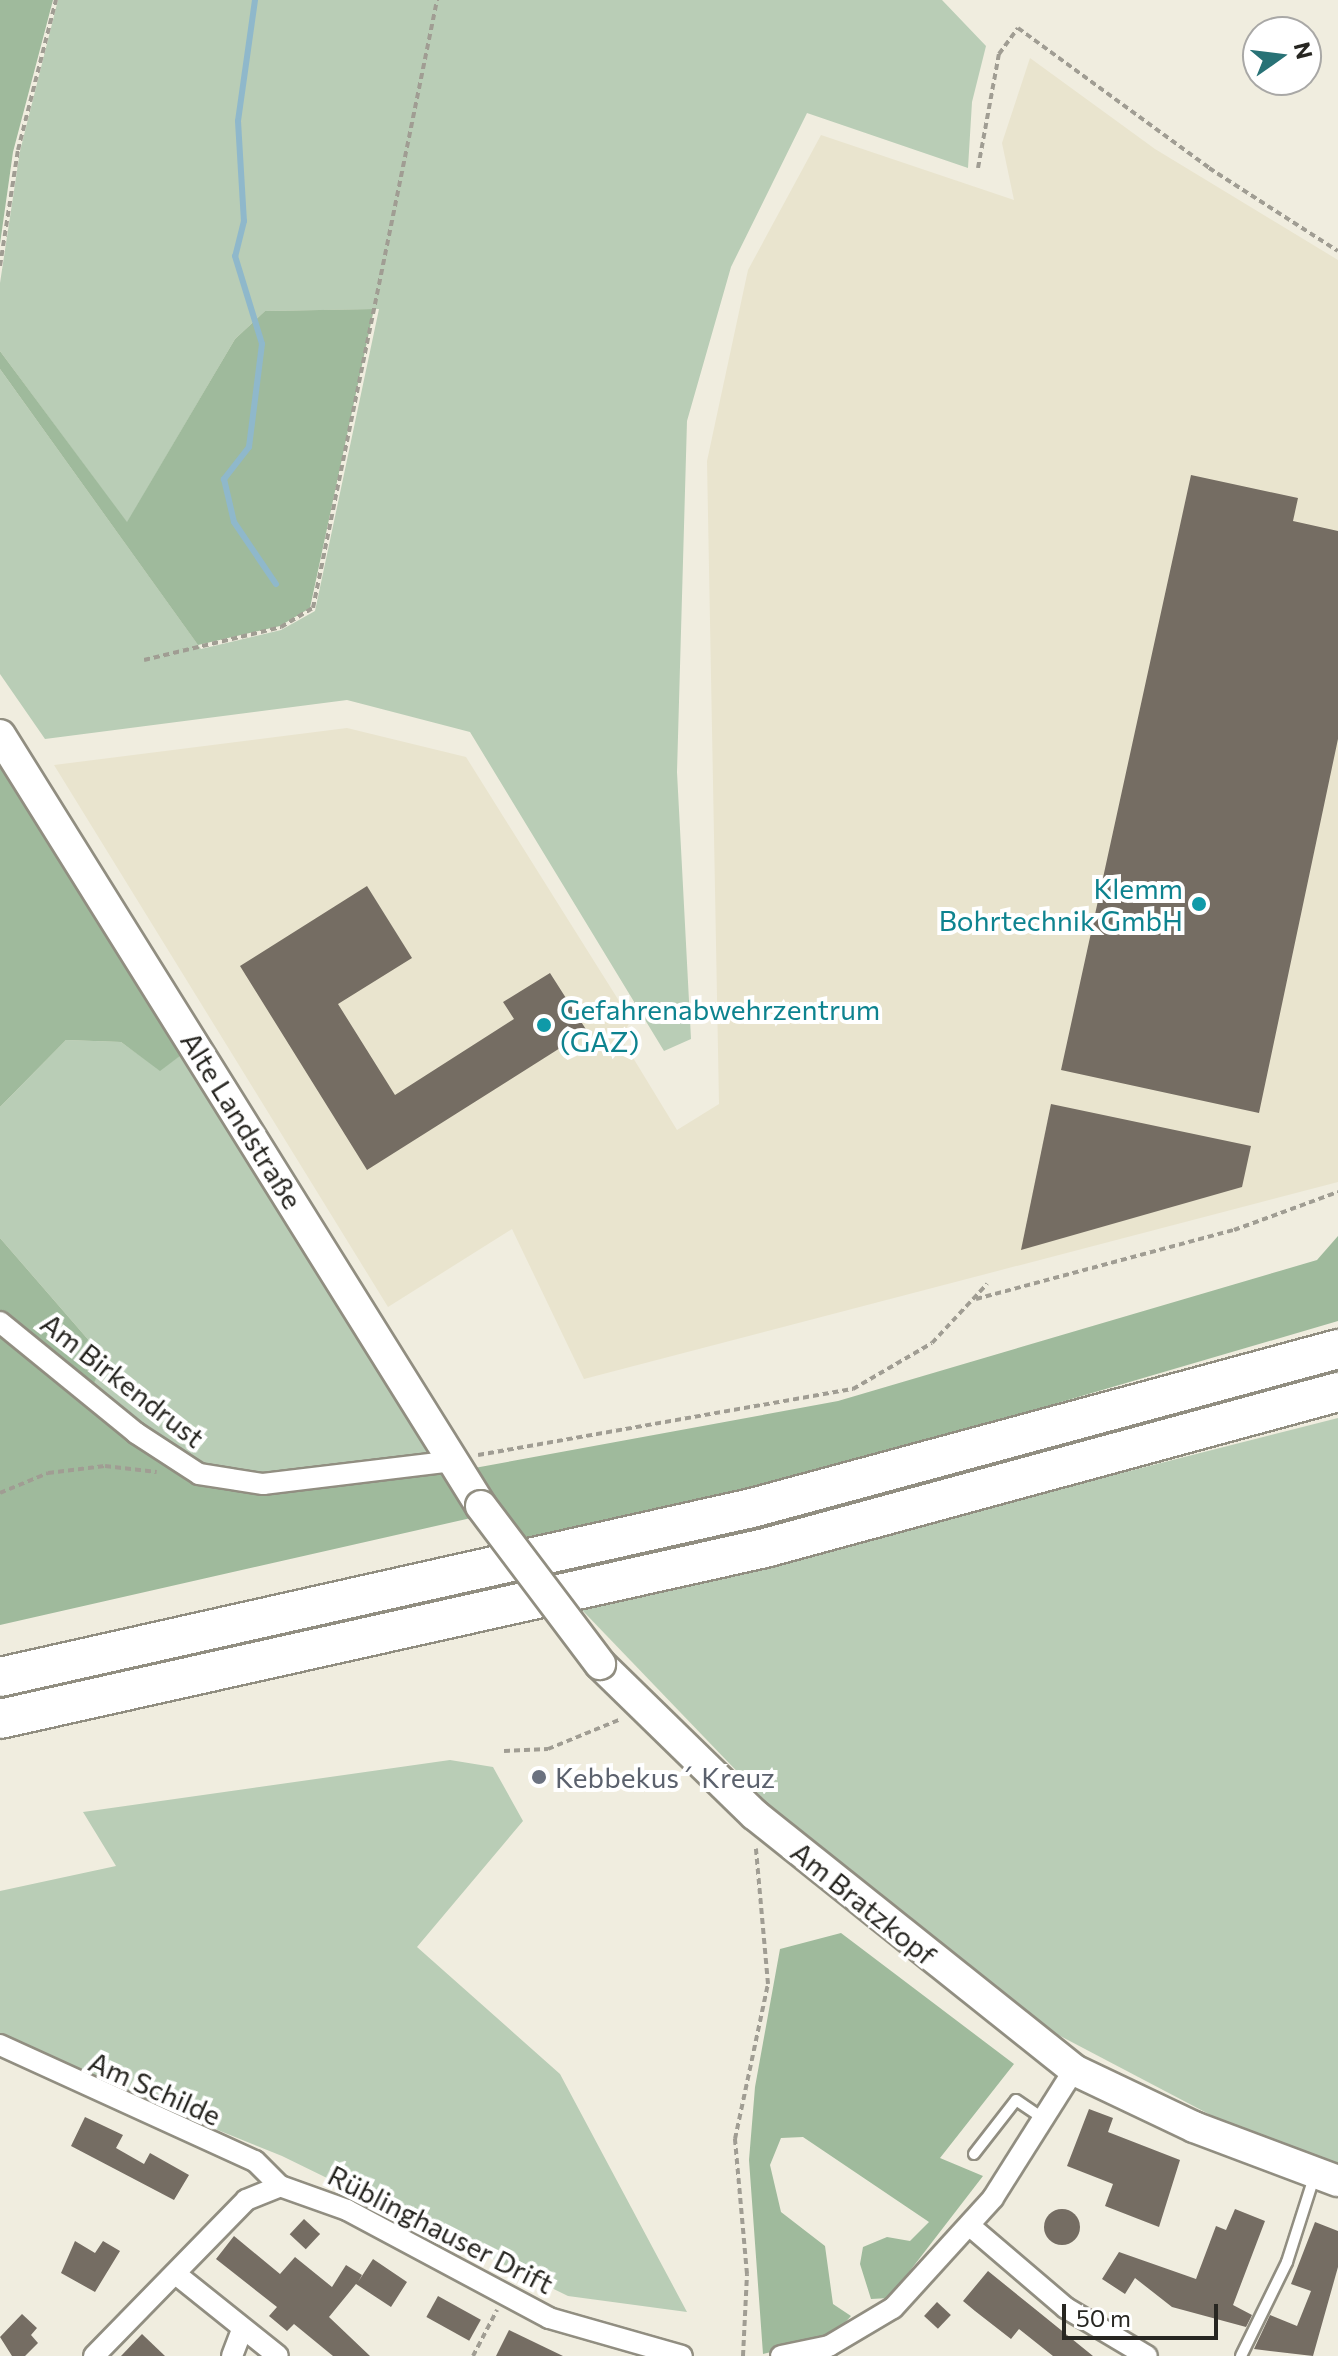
<!DOCTYPE html>
<meta charset="utf-8">
<style>
body{margin:0}
#map{position:relative;width:1338px;height:2356px;overflow:hidden;background:#f0eddf;font-family:Commissioner,sans-serif}
div>[style]{position:absolute}
[style*='--x']{left:calc(var(--x)*1px);top:calc(var(--y)*1px);width:calc(var(--w)*1px);rotate:calc(var(--a)*1deg)}
.built>*{inset:0;background:#e9e4ce}
.green>*{inset:0;background:#b9cdb6}
.forest>*{inset:0;background:#9fba9c}
.stream>*{height:6px;margin:-3px;padding:0 3px;transform-origin:3px;border-radius:3px;background:#8fb8cb}
.building>*{inset:0;background:#756d63;transform-origin:0 0}
.round{border-radius:50%}
.path>*{height:4px;margin-top:-2px;transform-origin:0;background:repeating-linear-gradient(90deg,#a09d93 0 6px,transparent 0 10px)}
.roads{filter:drop-shadow(2px 0 #918e81) drop-shadow(-2px 0 #918e81) drop-shadow(0 2px #918e81) drop-shadow(0 -2px #918e81)}
.lane>*{height:10px;margin:-5px;padding:0 5px;transform-origin:5px;border-radius:5px;background:#fff}
.street>*{height:20px;margin:-10px;padding:0 10px;transform-origin:10px;border-radius:10px;background:#fff}
.secondary>*{height:30px;margin:-15px;padding:0 15px;transform-origin:15px;border-radius:15px;background:#fff}
.highway>*{height:38px;margin:-19px;padding:0 19px;transform-origin:19px;border-radius:19px;background:#fff}
.bridges{filter:drop-shadow(2px 0 #918e81) drop-shadow(-2px 0 #918e81) drop-shadow(0 2px #918e81) drop-shadow(0 -2px #918e81)}
.secondary-bridge>*{height:30px;margin:-15px;padding:0 15px;transform-origin:15px;border-radius:15px;background:#fff}
.dots>*{width:22px;height:22px;translate:-50% -50%;box-sizing:border-box;border:4px solid #fff;border-radius:50%}
span{translate:-50% -50%;white-space:nowrap;text-align:center;line-height:1.15;-webkit-text-stroke:8px #fff;paint-order:stroke}
.culture-label{font-size:28px;color:#0d838f}
.right{translate:-100% -50%;text-align:right}
.left{translate:0 -50%;text-align:left}
.street-label{font-size:28px;color:#272621}
.worship-label{font-size:28px;color:#5b616d}
.north{position:absolute;left:1242px;top:16px;width:80px;height:80px;box-sizing:border-box;background:#fff;border:2px solid #a9a8a6;border-radius:50%;rotate:76deg;font-size:22px;font-weight:700;line-height:32px;text-align:center;color:#272621}
.north::after{content:'';display:block;margin:auto;width:28px;height:36px;background:#287276;clip-path:polygon(50% 0,100% 100%,50% 72%,0 100%)}
.scale{position:absolute;left:1062px;top:2304px;width:156px;height:36px;box-sizing:border-box;border:4px solid #272621;border-top:0;padding-left:10px;font-size:24px;line-height:28px;white-space:nowrap;color:#272621;-webkit-text-stroke:6px #fff;paint-order:stroke}
</style>
<div id="map">
<div class="built">
<div style="clip-path:polygon(1030px 58px,1155px 149px,1338px 260px,1338px 1182px,584px 1379px,512px 1229px,388px 1307px,54px 765px,347px 728px,466px 757px,631px 1020px,621px 1038px,677px 1130px,719px 1104px,707px 461px,748px 270px,821px 135px,1014px 200px,1002px 143px)"></div>
</div>
<div class="green">
<div style="clip-path:polygon(58px 0,942px 0,986px 46px,972px 102px,968px 168px,807px 113px,731px 267px,687px 421px,677px 772px,691px 1039px,664px 1051px,470px 732px,347px 700px,45px 739px,0 674px,0 369px,201px 649px,281px 630px,315px 611px,379px 309px,265px 311px,235px 339px,127px 523px,0 351px,0 283px,20px 151px)"></div>
<div style="clip-path:polygon(66px 1040px,121px 1042px,160px 1070px,188px 1050px,439px 1456px,261px 1478px,200px 1468px,88px 1395px,105px 1359px,0 1238px,0 1107px)"></div>
<div style="clip-path:polygon(1338px 1418px,1338px 2167px,1262px 2142px,1045px 2028px,777px 1813px,582px 1610px)"></div>
<div style="clip-path:polygon(450px 1760px,493px 1767px,523px 1821px,417px 1947px,560px 2074px,687px 2312px,568px 2296px,282px 2156px,0 2042px,0 1891px,116px 1866px,83px 1812px)"></div>
</div>
<div class="forest">
<div style="clip-path:polygon(0 0,53px 0,13px 152px,0 244px)"></div>
<div style="clip-path:polygon(374px 309px,310px 608px,280px 626px,198px 645px,0 369px,0 351px,127px 522px,235px 339px,265px 311px)"></div>
<div style="clip-path:polygon(0 755px,188px 1050px,160px 1071px,121px 1042px,66px 1040px,0 1107px)"></div>
<div style="clip-path:polygon(1338px 1236px,1338px 1321px,744px 1495px,520px 1543px,469px 1469px,838px 1401px,1317px 1260px)"></div>
<div style="clip-path:polygon(0 1238px,105px 1359px,85px 1403px,136px 1447px,196px 1477px,446px 1472px,471px 1518px,0 1625px)"></div>
<div style="clip-path:polygon(841px 1933px,1014px 2064px,940px 2158px,983px 2176px,889px 2298px,871px 2299px,860px 2264px,863px 2247px,887px 2237px,910px 2241px,929px 2222px,803px 2137px,781px 2138px,770px 2165px,781px 2212px,825px 2246px,833px 2304px,851px 2316px,832px 2337px,763px 2354px,749px 2160px,755px 2087px,780px 1949px)"></div>
</div>
<div class="stream">
<div style="--x:255;--y:0;--w:122;--a:98"></div>
<div style="--x:238;--y:121;--w:100;--a:86.6"></div>
<div style="--x:244;--y:221;--w:36;--a:104"></div>
<div style="--x:235;--y:256;--w:92;--a:72.9"></div>
<div style="--x:262;--y:344;--w:104;--a:97.2"></div>
<div style="--x:249;--y:447;--w:41;--a:128"></div>
<div style="--x:224;--y:479;--w:44;--a:76.9"></div>
<div style="--x:234;--y:522;--w:75;--a:55.9"></div>
</div>
<div class="building">
<div style="clip-path:polygon(1191px 475px,1298px 498px,1293px 521px,1338px 531px,1338px 739px,1259px 1113px,1061px 1070px)"></div>
<div style="clip-path:polygon(367px 886px,412px 958px,338px 1004px,395px 1095px,514px 1019px,503px 1002px,550px 973px,587px 1031px,367px 1170px,240px 966px)"></div>
<div style="clip-path:polygon(1051px 1104px,1251px 1146px,1242px 1187px,1021px 1250px)"></div>
<div style="clip-path:polygon(1089px 2109px,1113px 2118px,1108px 2132px,1180px 2160px,1159px 2227px,1105px 2206px,1113px 2184px,1067px 2166px)"></div>
<div style="clip-path:polygon(85px 2117px,123px 2135px,116px 2148px,144px 2164px,150px 2153px,189px 2175px,174px 2200px,71px 2146px)"></div>
<div style="clip-path:polygon(1235px 2209px,1265px 2221px,1233px 2305px,1252px 2315px,1246px 2327px,1172px 2307px,1135px 2278px,1125px 2294px,1102px 2279px,1119px 2252px,1196px 2279px,1216px 2226px,1226px 2230px)"></div>
<div class="round" style="left:1044px;top:2209px;width:36px;height:36px"></div>
<div style="left:304px;top:2219px;width:22px;height:21px;rotate:43deg"></div>
<div style="clip-path:polygon(1315px 2222px,1338px 2231px,1338px 2267px,1313px 2356px,1254px 2349px,1270px 2315px,1297px 2326px,1311px 2291px,1291px 2284px)"></div>
<div style="clip-path:polygon(234px 2236px,280px 2274px,295px 2257px,332px 2287px,346px 2265px,362px 2275px,358px 2282px,373px 2259px,407px 2282px,391px 2307px,356px 2284px,329px 2317px,370px 2356px,333px 2356px,294px 2324px,287px 2331px,269px 2316px,277px 2307px,216px 2259px)"></div>
<div style="clip-path:polygon(75px 2241px,95px 2253px,103px 2241px,120px 2251px,95px 2292px,61px 2273px)"></div>
<div style="clip-path:polygon(988px 2271px,1035px 2309px,1093px 2356px,1053px 2356px,1019px 2329px,1011px 2339px,975px 2311px,963px 2301px)"></div>
<div style="left:438px;top:2296px;width:49px;height:24px;rotate:29deg"></div>
<div style="left:937px;top:2302px;width:19px;height:19px;rotate:43deg"></div>
<div style="clip-path:polygon(22px 2314px,37px 2328px,31px 2335px,38px 2343px,25px 2356px,12px 2356px,0 2337px)"></div>
<div style="clip-path:polygon(509px 2330px,563px 2356px,496px 2356px)"></div>
<div style="clip-path:polygon(142px 2334px,165px 2356px,121px 2356px)"></div>
</div>
<div class="path">
<div style="--x:978;--y:168;--w:116;--a:-79.6"></div>
<div style="--x:999;--y:54;--w:32;--a:-54"></div>
<div style="--x:1018;--y:28;--w:237;--a:36.2"></div>
<div style="--x:1209;--y:168;--w:153;--a:32.8"></div>
<div style="--x:0;--y:266;--w:117;--a:-81.2"></div>
<div style="--x:18;--y:150;--w:155;--a:-75.8"></div>
<div style="--x:144;--y:660;--w:141;--a:-13.5"></div>
<div style="--x:281;--y:627;--w:37;--a:-31"></div>
<div style="--x:313;--y:608;--w:621;--a:-78.47"></div>
<div style="--x:976;--y:1299;--w:267;--a:-15"></div>
<div style="--x:1234;--y:1230;--w:111;--a:-20.1"></div>
<div style="--x:478;--y:1455;--w:381;--a:-10"></div>
<div style="--x:853;--y:1389;--w:91;--a:-30.2"></div>
<div style="--x:932;--y:1343;--w:81;--a:-47"></div>
<div style="--x:0;--y:1493;--w:52;--a:-22.6"></div>
<div style="--x:48;--y:1473;--w:57;--a:-7"></div>
<div style="--x:105;--y:1466;--w:52;--a:6.6"></div>
<div style="--x:504;--y:1751;--w:44;--a:-2.6"></div>
<div style="--x:548;--y:1749;--w:79;--a:-22.3"></div>
<div style="--x:473;--y:2356;--w:52;--a:-62.4"></div>
<div style="--x:743;--y:2356;--w:82;--a:-87.2"></div>
<div style="--x:747;--y:2274;--w:136;--a:-95.1"></div>
<div style="--x:735;--y:2139;--w:158;--a:-78"></div>
<div style="--x:768;--y:1984;--w:136;--a:-95.1"></div>
</div>
<div class="roads">
<div class="lane">
<div style="--x:974;--y:2154;--w:68;--a:-52.1"></div>
<div style="--x:1016;--y:2100;--w:30;--a:34"></div>
<div style="--x:1241;--y:2356;--w:105;--a:-63.9"></div>
<div style="--x:1287;--y:2262;--w:92;--a:-72.3"></div>
</div>
<div class="street">
<div style="--x:0;--y:1322;--w:176;--a:39.2"></div>
<div style="--x:136;--y:1433;--w:75;--a:33.1"></div>
<div style="--x:199;--y:1474;--w:65;--a:8.9"></div>
<div style="--x:263;--y:1484;--w:191;--a:-6.9"></div>
<div style="--x:0;--y:2045;--w:280;--a:24.5"></div>
<div style="--x:255;--y:2161;--w:35;--a:45"></div>
<div style="--x:970;--y:2226;--w:126;--a:40.5"></div>
<div style="--x:1066;--y:2308;--w:94;--a:30.7"></div>
<div style="--x:177;--y:2275;--w:129;--a:38.7"></div>
<div style="--x:94;--y:2356;--w:218;--a:-45.7"></div>
<div style="--x:246;--y:2200;--w:37;--a:-22"></div>
<div style="--x:280;--y:2186;--w:71;--a:19.7"></div>
<div style="--x:347;--y:2210;--w:229;--a:28.1"></div>
<div style="--x:549;--y:2318;--w:138;--a:15.9"></div>
<div style="--x:232;--y:2356;--w:28;--a:-69"></div>
<div style="--x:781;--y:2356;--w:49;--a:-11.8"></div>
<div style="--x:829;--y:2346;--w:74;--a:-30.7"></div>
<div style="--x:893;--y:2308;--w:149;--a:-47.7"></div>
<div style="--x:993;--y:2198;--w:151;--a:-57.7"></div>
</div>
<div class="secondary">
<div style="--x:0;--y:735;--w:909;--a:58.04"></div>
<div style="--x:600;--y:1664;--w:216;--a:44.3"></div>
<div style="--x:755;--y:1815;--w:408;--a:38.6"></div>
<div style="--x:1074;--y:2070;--w:133;--a:25.4"></div>
<div style="--x:1194;--y:2127;--w:154;--a:20.6"></div>
</div>
<div class="highway">
<div style="--x:0;--y:1677;--w:771;--a:-12.67"></div>
<div style="--x:752;--y:1508;--w:607;--a:-15.18"></div>
<div style="--x:0;--y:1719;--w:784;--a:-12.6"></div>
<div style="--x:765;--y:1548;--w:594;--a:-15.23"></div>
</div>
</div>
<div class="bridges">
<div class="secondary-bridge">
<div style="--x:481;--y:1506;--w:198;--a:53"></div>
</div>
</div>
<div class="dots">
<div style="left:1199px;top:904px;background:#0f9aa8"></div>
<div style="left:544px;top:1025px;background:#0f9aa8"></div>
<div style="left:539px;top:1777px;background:#6b7280"></div>
</div>
<div class="culture-label">
<span class="right" style="left:1183px;top:904px">Klemm<br>Bohrtechnik GmbH</span>
<span class="left" style="left:560px;top:1025px">Gefahrenabwehrzentrum<br>(GAZ)</span>
</div>
<div class="street-label">
<span style="left:242px;top:1120px;rotate:58deg">Alte Landstraße</span>
<span style="left:123px;top:1380px;rotate:38deg">Am Birkendrust</span>
<span style="left:864px;top:1903px;rotate:39deg">Am Bratzkopf</span>
<span style="left:155px;top:2088px;rotate:24deg">Am Schilde</span>
<span style="left:441px;top:2229px;rotate:27deg">Rüblinghauser Drift</span>
</div>
<div class="worship-label">
<span class="left" style="left:555px;top:1777px">Kebbekus´ Kreuz</span>
</div>
<div class="north">N</div>
<div class="scale">50 m</div>
</div>
